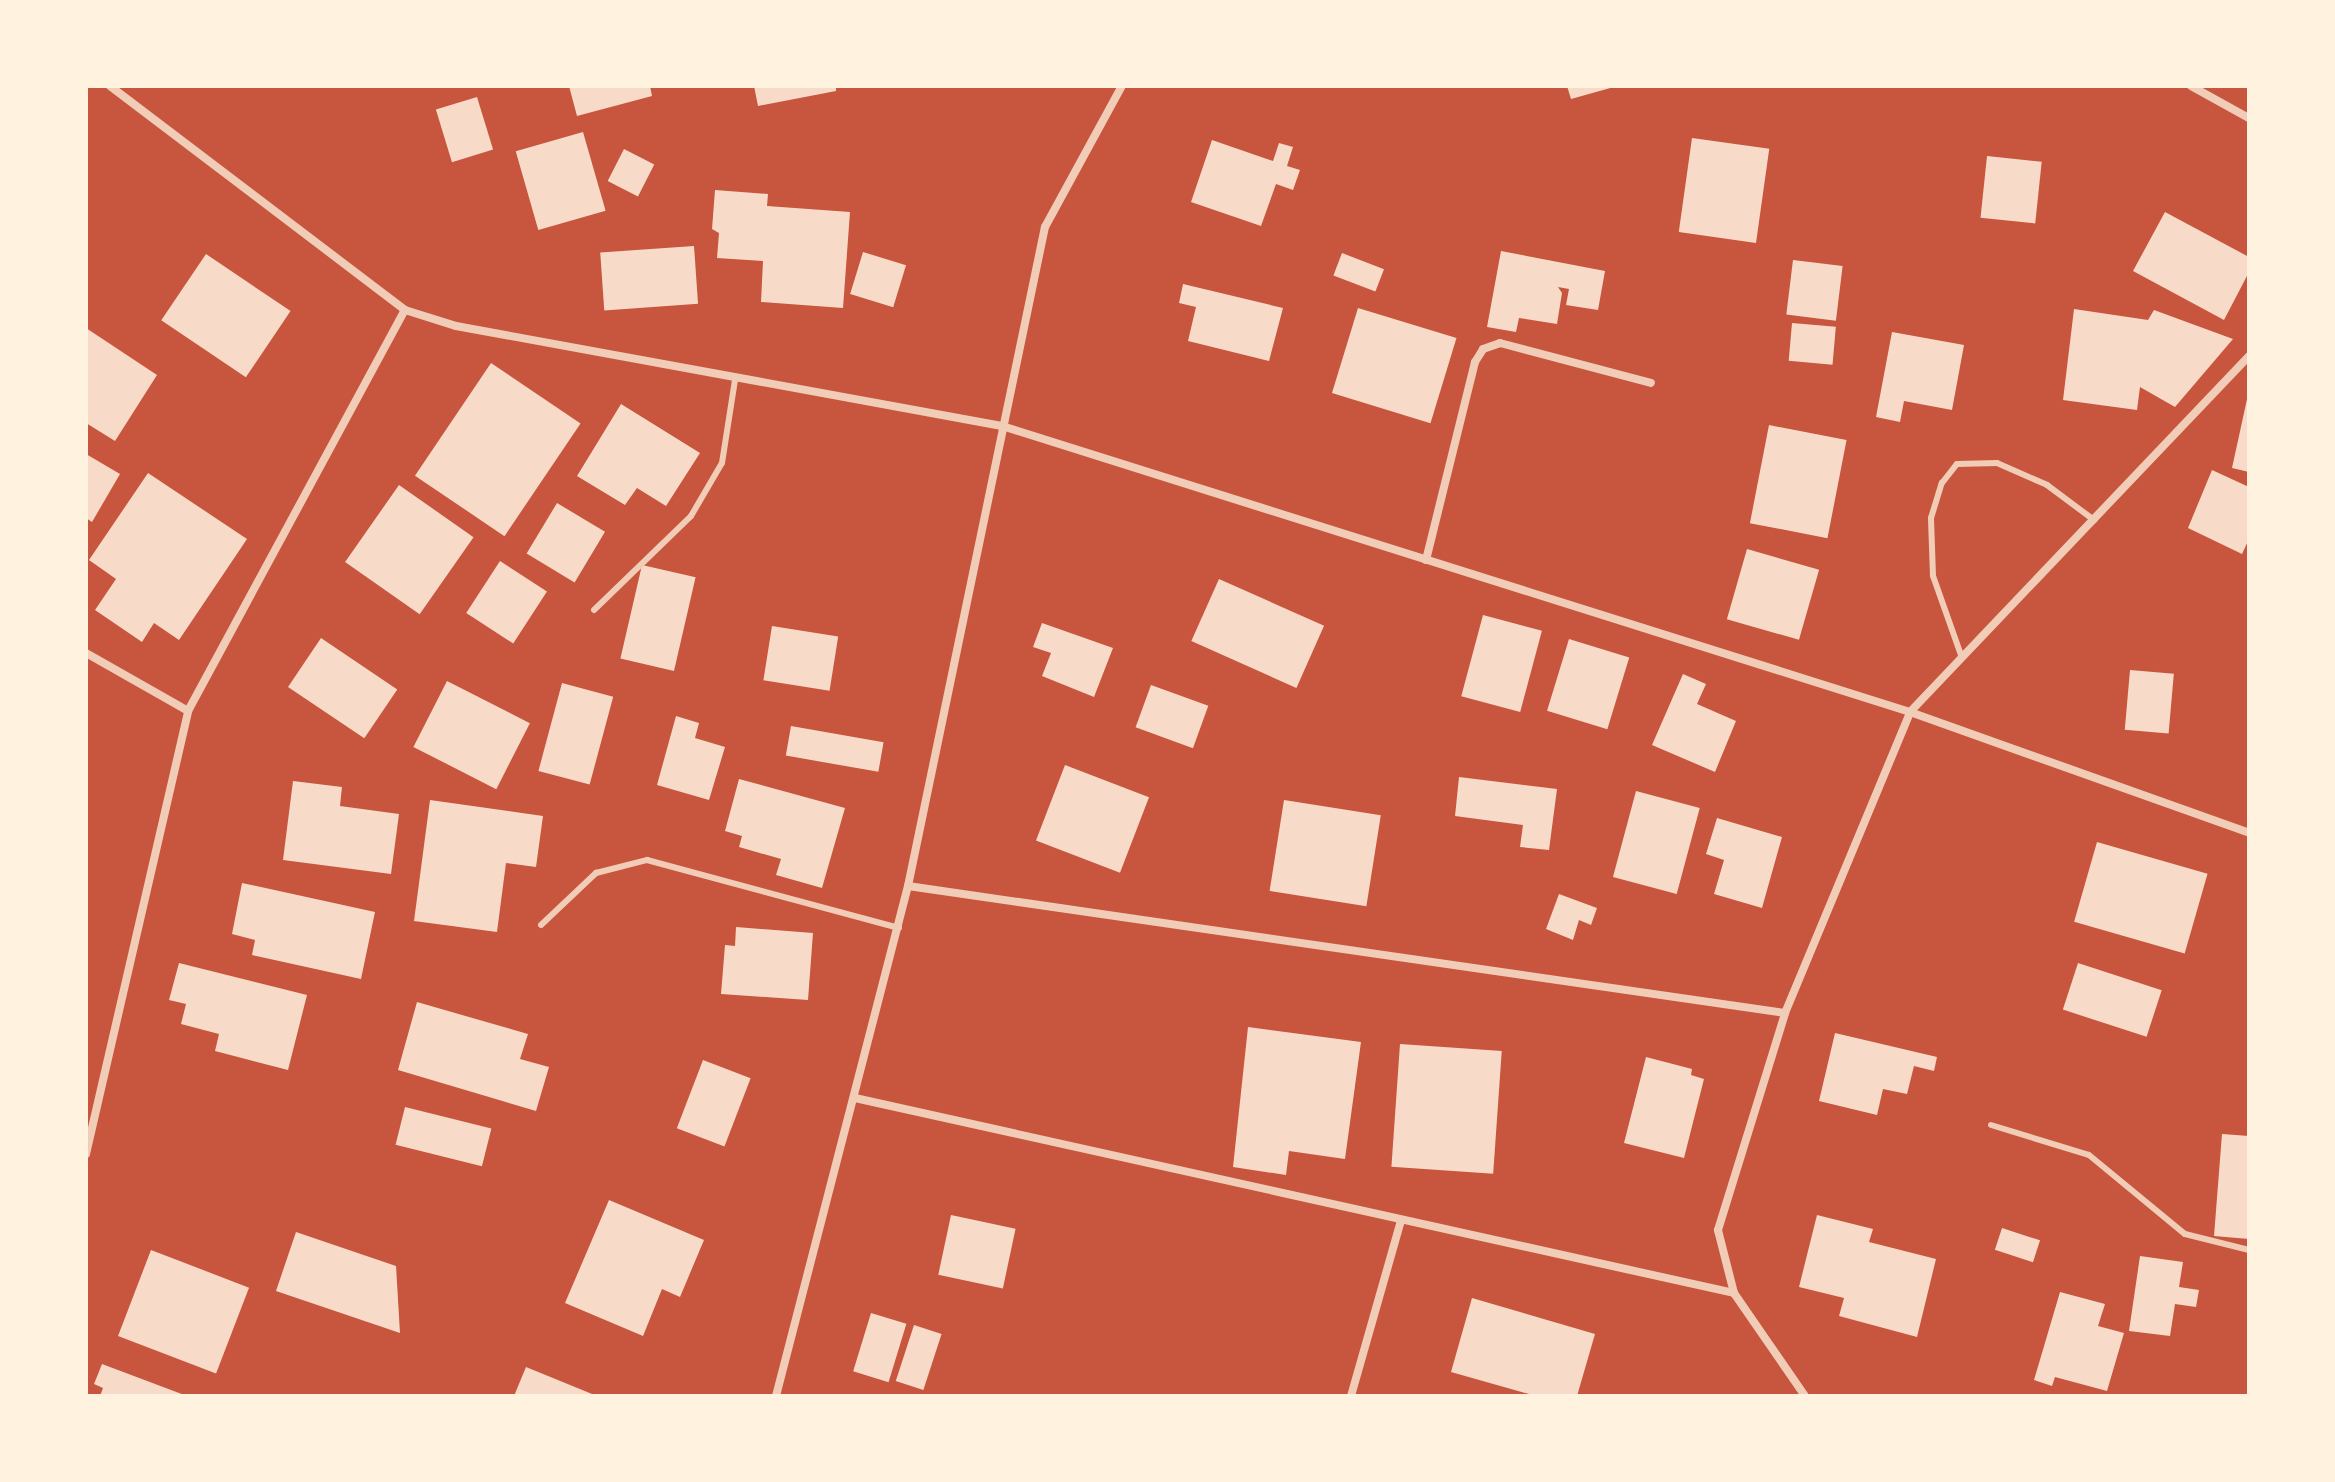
<!DOCTYPE html>
<style>
body{margin:0}
#map{position:relative;width:2335px;height:1482px;overflow:hidden;background:#c8553d;font-family:Helvetica,sans-serif}
div>[style]{position:absolute}
[style*='--x']{left:calc(var(--x)*1px);top:calc(var(--y)*1px);width:calc(var(--w)*1px);rotate:calc(var(--a)*1deg)}
.building>*{inset:0;background:#f7dbc8;transform-origin:0 0}
.service>*{height:6px;margin:-3px;padding:0 3px;transform-origin:3px;border-radius:3px;background:#f1ccb7}
.minor>*{height:8px;margin:-4px;padding:0 4px;transform-origin:4px;border-radius:4px;background:#f1ccb7}
span{translate:-50% -50%;white-space:nowrap;text-align:center;line-height:1.15;-webkit-text-stroke:8px #fff3e0;paint-order:stroke}
.frame{position:absolute;inset:0;border:88px solid #fff3e0;pointer-events:none}
</style>
<div id="map">
<div class="building">
<div style="clip-path:polygon(569px 86px,650px 86px,652px 96px,577px 116px)"></div>
<div style="clip-path:polygon(754px 86px,836px 86px,836px 91px,758px 106px)"></div>
<div style="clip-path:polygon(1567px 86px,1614px 86px,1614px 87px,1571px 99px)"></div>
<div style="left:477px;top:97px;width:55px;height:43px;rotate:73deg"></div>
<div style="left:583px;top:132px;width:82px;height:70px;rotate:74deg"></div>
<div style="left:1692px;top:138px;width:78px;height:95px;rotate:8deg"></div>
<div style="clip-path:polygon(1212px 140px,1273px 161px,1279px 143px,1293px 147px,1287px 166px,1300px 170px,1293px 190px,1276px 184px,1261px 226px,1191px 202px)"></div>
<div style="left:624px;top:149px;width:34px;height:36px;rotate:27deg"></div>
<div style="left:1987px;top:156px;width:55px;height:62px;rotate:6deg"></div>
<div style="clip-path:polygon(715px 190px,768px 194px,767px 206px,850px 212px,843px 308px,761px 302px,763px 261px,717px 258px,719px 233px,712px 229px)"></div>
<div style="clip-path:polygon(2165px 212px,2249px 257px,2249px 272px,2224px 320px,2133px 271px)"></div>
<div style="left:694px;top:246px;width:58px;height:94px;rotate:86deg"></div>
<div style="clip-path:polygon(1501px 251px,1605px 271px,1598px 310px,1566px 305px,1569px 289px,1558px 287px,1562px 293px,1557px 324px,1519px 318px,1516px 332px,1487px 327px)"></div>
<div style="left:863px;top:252px;width:45px;height:44px;rotate:17deg"></div>
<div style="left:1342px;top:253px;width:45px;height:24px;rotate:21deg"></div>
<div style="left:206px;top:254px;width:102px;height:80px;rotate:34deg"></div>
<div style="left:1793px;top:260px;width:50px;height:55px;rotate:7deg"></div>
<div style="clip-path:polygon(1183px 284px,1283px 308px,1269px 361px,1188px 341px,1196px 307px,1179px 303px)"></div>
<div style="left:1358px;top:308px;width:103px;height:89px;rotate:17deg"></div>
<div style="clip-path:polygon(2074px 309px,2148px 320px,2154px 310px,2233px 339px,2175px 407px,2140px 387px,2137px 410px,2063px 400px)"></div>
<div style="left:1792px;top:323px;width:44px;height:38px;rotate:5deg"></div>
<div style="clip-path:polygon(86px 328px,157px 375px,115px 441px,86px 423px)"></div>
<div style="clip-path:polygon(1892px 332px,1964px 345px,1952px 410px,1904px 401px,1900px 422px,1876px 417px)"></div>
<div style="left:491px;top:363px;width:108px;height:136px;rotate:34deg"></div>
<div style="clip-path:polygon(2249px 390px,2249px 472px,2232px 468px)"></div>
<div style="clip-path:polygon(621px 404px,700px 453px,666px 506px,637px 488px,625px 505px,577px 476px)"></div>
<div style="left:1769px;top:425px;width:79px;height:100px;rotate:11deg"></div>
<div style="clip-path:polygon(86px 454px,120px 474px,92px 522px,86px 518px)"></div>
<div style="clip-path:polygon(2212px 470px,2249px 487px,2249px 539px,2242px 554px,2188px 528px)"></div>
<div style="clip-path:polygon(148px 473px,247px 539px,179px 640px,154px 623px,142px 642px,95px 610px,116px 579px,89px 560px)"></div>
<div style="left:399px;top:485px;width:91px;height:94px;rotate:35deg"></div>
<div style="left:557px;top:503px;width:56px;height:59px;rotate:31deg"></div>
<div style="left:1747px;top:549px;width:75px;height:73px;rotate:16deg"></div>
<div style="left:500px;top:561px;width:56px;height:62px;rotate:33deg"></div>
<div style="left:642px;top:565px;width:55px;height:96px;rotate:13deg"></div>
<div style="left:1219px;top:579px;width:115px;height:68px;rotate:24deg"></div>
<div style="left:1483px;top:615px;width:61px;height:84px;rotate:15deg"></div>
<div style="clip-path:polygon(1042px 623px,1113px 648px,1094px 697px,1042px 676px,1051px 653px,1033px 647px)"></div>
<div style="left:772px;top:626px;width:67px;height:55px;rotate:9deg"></div>
<div style="left:321px;top:638px;width:92px;height:59px;rotate:34deg"></div>
<div style="left:1569px;top:639px;width:63px;height:75px;rotate:17deg"></div>
<div style="left:2130px;top:670px;width:44px;height:60px;rotate:5deg"></div>
<div style="clip-path:polygon(1683px 674px,1706px 684px,1697px 704px,1736px 721px,1715px 772px,1652px 745px)"></div>
<div style="left:447px;top:681px;width:93px;height:74px;rotate:27deg"></div>
<div style="left:562px;top:683px;width:53px;height:91px;rotate:15deg"></div>
<div style="left:1151px;top:685px;width:61px;height:45px;rotate:20deg"></div>
<div style="clip-path:polygon(676px 716px,699px 723px,695px 738px,725px 747px,709px 800px,657px 785px)"></div>
<div style="left:791px;top:726px;width:94px;height:30px;rotate:10deg"></div>
<div style="left:1065px;top:765px;width:90px;height:81px;rotate:21deg"></div>
<div style="clip-path:polygon(1459px 777px,1557px 789px,1549px 850px,1520px 847px,1523px 825px,1455px 816px)"></div>
<div style="clip-path:polygon(739px 779px,845px 808px,822px 888px,776px 875px,781px 859px,739px 847px,742px 836px,725px 831px)"></div>
<div style="clip-path:polygon(293px 781px,342px 787px,340px 806px,399px 814px,391px 874px,283px 860px)"></div>
<div style="left:1636px;top:791px;width:66px;height:89px;rotate:15deg"></div>
<div style="clip-path:polygon(430px 800px,543px 816px,536px 867px,506px 863px,497px 932px,414px 921px)"></div>
<div style="left:1284px;top:800px;width:98px;height:92px;rotate:9deg"></div>
<div style="clip-path:polygon(1717px 818px,1782px 837px,1762px 908px,1714px 894px,1724px 860px,1706px 854px)"></div>
<div style="left:2097px;top:842px;width:115px;height:83px;rotate:16deg"></div>
<div style="clip-path:polygon(242px 883px,375px 912px,361px 979px,252px 955px,255px 940px,232px 934px)"></div>
<div style="clip-path:polygon(1559px 894px,1597px 908px,1591px 925px,1579px 920px,1573px 940px,1546px 929px)"></div>
<div style="clip-path:polygon(736px 927px,813px 933px,808px 1000px,721px 994px,725px 945px,735px 946px)"></div>
<div style="clip-path:polygon(179px 963px,307px 995px,288px 1070px,215px 1051px,219px 1034px,181px 1024px,186px 1004px,169px 1000px)"></div>
<div style="left:2078px;top:963px;width:88px;height:49px;rotate:18deg"></div>
<div style="clip-path:polygon(417px 1002px,528px 1034px,520px 1059px,549px 1067px,536px 1111px,398px 1070px)"></div>
<div style="clip-path:polygon(1248px 1027px,1361px 1042px,1345px 1159px,1289px 1151px,1286px 1175px,1233px 1167px)"></div>
<div style="clip-path:polygon(1835px 1033px,1937px 1057px,1934px 1071px,1914px 1066px,1907px 1094px,1883px 1089px,1877px 1115px,1819px 1101px)"></div>
<div style="left:1400px;top:1044px;width:102px;height:123px;rotate:4deg"></div>
<div style="clip-path:polygon(1646px 1057px,1692px 1069px,1691px 1075px,1704px 1079px,1684px 1158px,1624px 1143px)"></div>
<div style="left:703px;top:1060px;width:51px;height:73px;rotate:21deg"></div>
<div style="left:405px;top:1107px;width:89px;height:39px;rotate:14deg"></div>
<div style="clip-path:polygon(2222px 1134px,2249px 1136px,2249px 1239px,2214px 1236px)"></div>
<div style="clip-path:polygon(609px 1200px,704px 1240px,680px 1297px,662px 1289px,643px 1336px,565px 1303px)"></div>
<div style="left:951px;top:1215px;width:66px;height:61px;rotate:12deg"></div>
<div style="clip-path:polygon(1817px 1215px,1873px 1229px,1869px 1242px,1936px 1259px,1917px 1337px,1839px 1316px,1844px 1298px,1799px 1287px)"></div>
<div style="left:2002px;top:1228px;width:40px;height:23px;rotate:18deg"></div>
<div style="clip-path:polygon(296px 1232px,396px 1266px,400px 1333px,276px 1291px)"></div>
<div style="left:151px;top:1250px;width:105px;height:92px;rotate:21deg"></div>
<div style="clip-path:polygon(2140px 1256px,2183px 1262px,2179px 1287px,2199px 1290px,2196px 1307px,2175px 1304px,2170px 1336px,2129px 1331px)"></div>
<div style="clip-path:polygon(2060px 1292px,2105px 1304px,2098px 1326px,2124px 1333px,2107px 1391px,2055px 1377px,2052px 1386px,2034px 1380px)"></div>
<div style="clip-path:polygon(1472px 1298px,1595px 1334px,1577px 1396px,1536px 1396px,1451px 1372px)"></div>
<div style="left:871px;top:1313px;width:37px;height:61px;rotate:17deg"></div>
<div style="left:914px;top:1325px;width:29px;height:59px;rotate:18deg"></div>
<div style="clip-path:polygon(102px 1364px,187px 1396px,100px 1396px,103px 1388px,94px 1384px)"></div>
<div style="clip-path:polygon(526px 1367px,597px 1396px,514px 1396px)"></div>
</div>
<div class="service">
<div style="--x:594;--y:610;--w:135;--a:-44.1"></div>
<div style="--x:691;--y:516;--w:61;--a:-59.7"></div>
<div style="--x:722;--y:463;--w:84;--a:-81.1"></div>
<div style="--x:1961;--y:655;--w:84;--a:-109.5"></div>
<div style="--x:1933;--y:576;--w:58;--a:-92"></div>
<div style="--x:1931;--y:518;--w:37;--a:-73"></div>
<div style="--x:1942;--y:483;--w:24;--a:-52"></div>
<div style="--x:1957;--y:464;--w:40;--a:-1.4"></div>
<div style="--x:1997;--y:463;--w:55;--a:23.7"></div>
<div style="--x:2047;--y:485;--w:59;--a:36.7"></div>
<div style="--x:541;--y:925;--w:76;--a:-43.4"></div>
<div style="--x:596;--y:873;--w:53;--a:-14.3"></div>
<div style="--x:647;--y:860;--w:261;--a:15.1"></div>
<div style="--x:1991;--y:1125;--w:102;--a:17"></div>
<div style="--x:2089;--y:1155;--w:124;--a:39.5"></div>
<div style="--x:2185;--y:1234;--w:66;--a:14"></div>
</div>
<div class="minor">
<div style="--x:110;--y:86;--w:370;--a:37.2"></div>
<div style="--x:405;--y:310;--w:53;--a:17.4"></div>
<div style="--x:456;--y:326;--w:555;--a:10.38"></div>
<div style="--x:1002;--y:426;--w:952;--a:17.48"></div>
<div style="--x:1910;--y:712;--w:360;--a:19.6"></div>
<div style="--x:2191;--y:86;--w:66;--a:28.9"></div>
<div style="--x:1426;--y:560;--w:204;--a:-76.1"></div>
<div style="--x:1475;--y:362;--w:15;--a:-58"></div>
<div style="--x:1483;--y:349;--w:18;--a:-19"></div>
<div style="--x:1500;--y:343;--w:156;--a:14.8"></div>
<div style="--x:86;--y:653;--w:117;--a:29.6"></div>
<div style="--x:908;--y:886;--w:886;--a:8.24"></div>
<div style="--x:855;--y:1098;--w:900;--a:12.51"></div>
<div style="--x:86;--y:1154;--w:455;--a:-77"></div>
<div style="--x:188;--y:711;--w:456;--a:-61.6"></div>
<div style="--x:776;--y:1396;--w:527;--a:-75.49"></div>
<div style="--x:908;--y:886;--w:673;--a:-78.26"></div>
<div style="--x:1045;--y:227;--w:161;--a:-61.4"></div>
<div style="--x:1351;--y:1396;--w:183;--a:-74.1"></div>
<div style="--x:1805;--y:1396;--w:125;--a:-124.6"></div>
<div style="--x:1734;--y:1293;--w:65;--a:-104.3"></div>
<div style="--x:1718;--y:1230;--w:227;--a:-72.8"></div>
<div style="--x:1785;--y:1013;--w:326;--a:-67.4"></div>
<div style="--x:1910;--y:712;--w:492;--a:-46.4"></div>
</div>
<div class="frame"></div>
</div>
